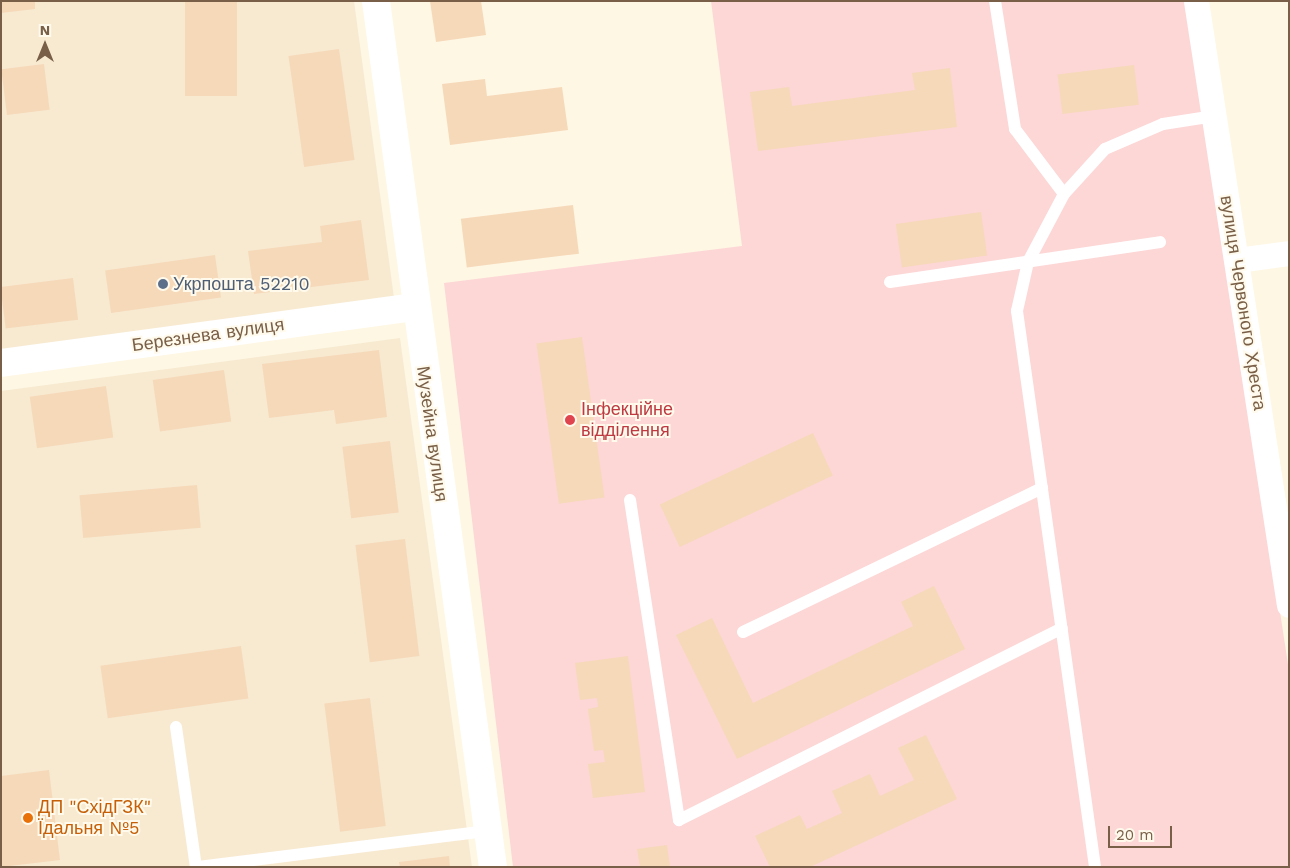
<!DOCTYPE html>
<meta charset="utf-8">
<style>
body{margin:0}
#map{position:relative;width:1290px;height:868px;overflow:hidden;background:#fef7e4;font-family:"Work Sans",sans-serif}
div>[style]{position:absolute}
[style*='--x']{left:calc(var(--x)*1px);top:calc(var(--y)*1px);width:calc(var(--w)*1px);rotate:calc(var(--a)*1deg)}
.residential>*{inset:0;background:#f7ead1}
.medical>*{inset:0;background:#fdd6d6}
.building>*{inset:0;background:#f6d9b9;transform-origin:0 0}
.lane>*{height:12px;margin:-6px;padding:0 6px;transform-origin:6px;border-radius:6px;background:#fff}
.street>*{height:25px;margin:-12.5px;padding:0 12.5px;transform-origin:12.5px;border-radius:12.5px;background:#fff}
.secondary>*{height:28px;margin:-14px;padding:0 14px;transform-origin:14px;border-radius:14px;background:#fff}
.dots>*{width:14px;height:14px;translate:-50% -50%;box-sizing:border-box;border:2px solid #fffaec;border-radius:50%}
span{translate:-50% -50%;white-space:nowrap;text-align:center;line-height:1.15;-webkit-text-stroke:4px #fffaec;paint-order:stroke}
.service-label{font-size:18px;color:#4e5e75}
.left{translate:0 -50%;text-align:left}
.street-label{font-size:18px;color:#795f47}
.health-label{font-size:18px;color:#be3a42}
.food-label{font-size:18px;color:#c56008}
.frame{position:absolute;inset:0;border:2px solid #795f47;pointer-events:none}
.north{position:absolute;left:20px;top:20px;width:50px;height:50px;-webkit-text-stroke:4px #fffaec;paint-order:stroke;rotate:0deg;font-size:14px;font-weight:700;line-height:20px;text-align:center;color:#795f47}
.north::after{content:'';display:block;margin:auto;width:18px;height:22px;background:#795f47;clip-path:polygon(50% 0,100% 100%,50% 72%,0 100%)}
.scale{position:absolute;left:1108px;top:826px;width:64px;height:22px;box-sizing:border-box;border:2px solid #795f47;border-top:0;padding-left:6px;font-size:15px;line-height:18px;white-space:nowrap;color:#795f47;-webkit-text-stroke:4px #fffaec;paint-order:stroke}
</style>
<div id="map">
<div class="residential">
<div style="clip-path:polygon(1px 1px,354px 1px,394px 298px,1px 351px)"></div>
<div style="clip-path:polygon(400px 338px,472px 867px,1px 867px,1px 391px)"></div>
</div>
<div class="medical">
<div style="clip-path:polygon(711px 1px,1187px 1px,1289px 671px,1289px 867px,513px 867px,444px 283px,742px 246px)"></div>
</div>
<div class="building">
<div style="clip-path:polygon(1px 1px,35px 1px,35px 9px,1px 13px)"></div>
<div style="left:185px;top:1px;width:52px;height:95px"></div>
<div style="clip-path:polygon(430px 1px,481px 1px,486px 35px,436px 42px)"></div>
<div style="left:339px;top:49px;width:112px;height:51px;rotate:82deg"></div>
<div style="left:44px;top:64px;width:46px;height:43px;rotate:83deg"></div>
<div style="left:1134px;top:65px;width:40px;height:77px;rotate:83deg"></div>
<div style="clip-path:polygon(950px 68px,957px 127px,758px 151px,750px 92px,789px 87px,792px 106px,915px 90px,912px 73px)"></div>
<div style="clip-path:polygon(485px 79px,487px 96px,562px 87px,568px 130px,450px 145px,442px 84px)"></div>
<div style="left:573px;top:205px;width:49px;height:113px;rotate:83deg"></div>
<div style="left:981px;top:212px;width:44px;height:86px;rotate:82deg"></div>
<div style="clip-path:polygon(361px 220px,369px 280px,254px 294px,248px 251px,322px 242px,320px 226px)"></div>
<div style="left:215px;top:255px;width:43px;height:111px;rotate:82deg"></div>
<div style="left:73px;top:278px;width:42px;height:73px;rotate:83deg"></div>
<div style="left:582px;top:337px;width:162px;height:46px;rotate:82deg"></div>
<div style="clip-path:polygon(379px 350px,387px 417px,336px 424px,334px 410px,269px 418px,262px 364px)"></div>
<div style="left:224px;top:370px;width:52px;height:72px;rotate:82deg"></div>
<div style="left:106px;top:386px;width:52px;height:77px;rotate:82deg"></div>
<div style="left:813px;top:433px;width:47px;height:169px;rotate:65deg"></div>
<div style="left:390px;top:441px;width:72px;height:48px;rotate:83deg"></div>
<div style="left:197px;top:485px;width:43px;height:118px;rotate:85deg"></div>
<div style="left:405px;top:539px;width:118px;height:50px;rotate:83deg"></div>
<div style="clip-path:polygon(934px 586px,965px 649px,737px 759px,676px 635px,712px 618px,753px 703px,913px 626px,901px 602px)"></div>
<div style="left:241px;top:646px;width:53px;height:142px;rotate:82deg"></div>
<div style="clip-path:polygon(628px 656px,645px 792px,593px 798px,588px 764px,605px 762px,603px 750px,594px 751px,588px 709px,598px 707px,597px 698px,580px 700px,575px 663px)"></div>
<div style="left:370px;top:698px;width:129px;height:46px;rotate:83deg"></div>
<div style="clip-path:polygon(926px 735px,957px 799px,810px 867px,770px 867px,755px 836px,800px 815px,807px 829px,842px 813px,832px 791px,870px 774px,880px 796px,914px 780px,898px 748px)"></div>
<div style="clip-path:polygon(49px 770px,60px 860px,1px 867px,1px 776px)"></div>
<div style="clip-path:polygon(667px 845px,670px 867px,640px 867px,637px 849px)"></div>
<div style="clip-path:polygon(449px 856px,450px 867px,400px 867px,399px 862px)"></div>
</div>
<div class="lane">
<div style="--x:995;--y:1;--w:130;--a:81.1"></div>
<div style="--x:1015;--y:129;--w:81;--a:53"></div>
<div style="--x:1064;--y:194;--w:77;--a:117.9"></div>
<div style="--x:1028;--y:262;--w:50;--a:102.7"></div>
<div style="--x:1017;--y:311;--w:561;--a:82.01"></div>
<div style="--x:1064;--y:194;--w:61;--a:-47.7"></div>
<div style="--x:1105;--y:149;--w:63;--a:-23.3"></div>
<div style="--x:1163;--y:124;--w:52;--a:-8.9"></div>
<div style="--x:890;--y:282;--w:273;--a:-8.4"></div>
<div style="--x:630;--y:500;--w:324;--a:81.3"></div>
<div style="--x:679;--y:820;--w:428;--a:-26.6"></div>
<div style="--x:743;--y:632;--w:332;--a:-25.7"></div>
<div style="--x:176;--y:727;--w:141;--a:81.9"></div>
<div style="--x:198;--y:867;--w:292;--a:-7.1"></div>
</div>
<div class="street">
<div style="--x:1196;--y:1;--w:611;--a:81.25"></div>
<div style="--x:1237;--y:260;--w:52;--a:-7.7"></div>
</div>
<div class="secondary">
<div style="--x:376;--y:1;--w:874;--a:82.31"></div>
<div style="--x:1;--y:363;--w:418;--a:-7.7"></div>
</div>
<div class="dots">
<div style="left:163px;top:284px;background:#5c6f8a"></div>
<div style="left:570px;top:420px;background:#e0444e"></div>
<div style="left:28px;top:818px;background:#e8710a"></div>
</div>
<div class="service-label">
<span class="left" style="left:173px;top:284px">Укрпошта 52210</span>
</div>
<div class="street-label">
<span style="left:1243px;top:303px;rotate:81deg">вулиця Червоного Хреста</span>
<span style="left:208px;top:335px;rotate:-8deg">Березнева вулиця</span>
<span style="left:432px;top:434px;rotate:82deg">Музейна вулиця</span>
</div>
<div class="health-label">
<span class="left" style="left:581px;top:420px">Інфекційне<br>відділення</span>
</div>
<div class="food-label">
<span class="left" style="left:38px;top:818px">ДП "СхідГЗК"<br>Їдальня №5</span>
</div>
<div class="frame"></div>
<div class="north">N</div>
<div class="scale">20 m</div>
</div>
